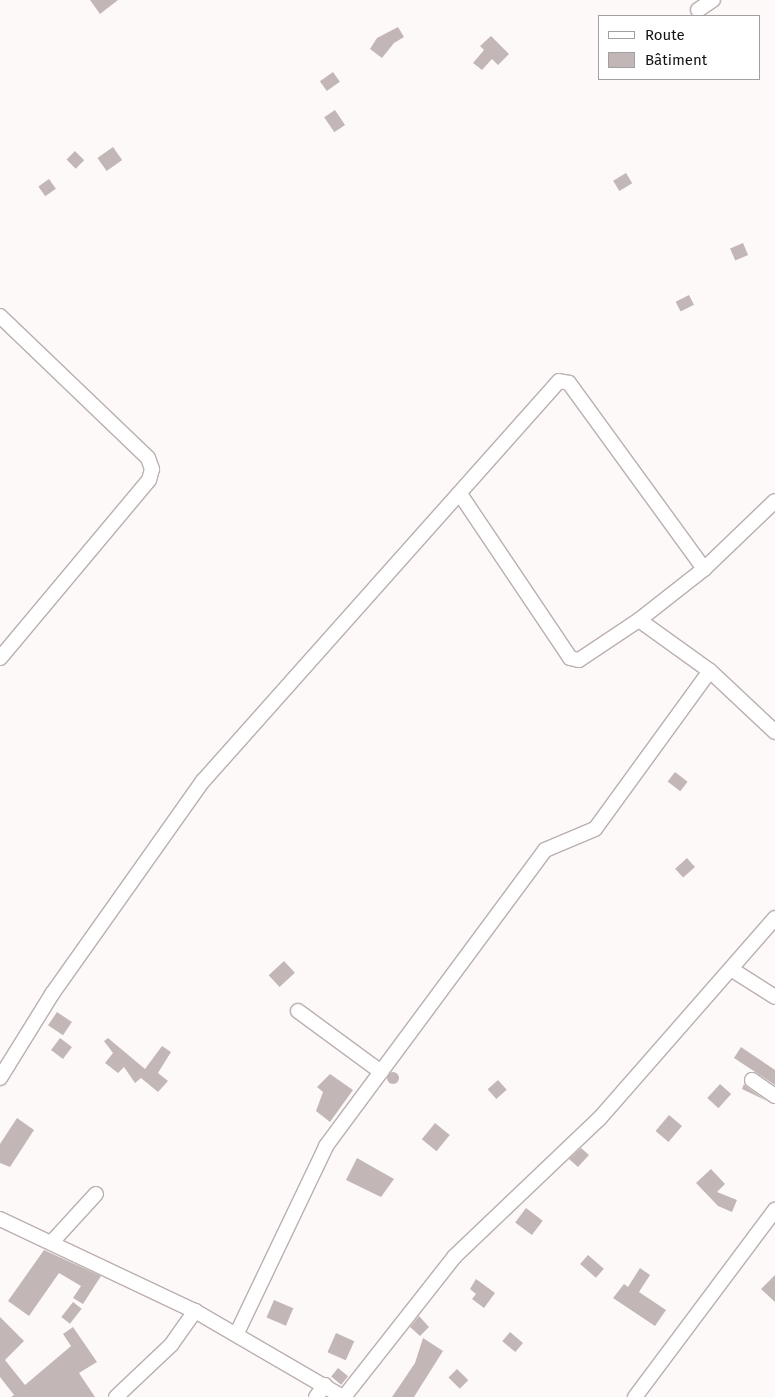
<!DOCTYPE html>
<meta charset="utf-8">
<style>
body{margin:0}
#map{position:relative;width:775px;height:1397px;overflow:hidden;background:#fef9f9;font-family:"Fira Sans",sans-serif}
div>[style]{position:absolute}
[style*='--x']{left:calc(var(--x)*1px);top:calc(var(--y)*1px);width:calc(var(--w)*1px);rotate:calc(var(--a)*1deg)}
.building>*{inset:0;background:#c2b7b6;transform-origin:0 0}
.round{border-radius:50%}
.roads{filter:drop-shadow(1px 0 #bbafaf) drop-shadow(-1px 0 #bbafaf) drop-shadow(0 1px #bbafaf) drop-shadow(0 -1px #bbafaf)}
.minor>*{height:14px;margin:-7px;padding:0 7px;transform-origin:7px;border-radius:7px;background:#fff}
span{translate:-50% -50%;white-space:nowrap;text-align:center;line-height:1.15;-webkit-text-stroke:4.5px #fff;paint-order:stroke}
.legend{position:absolute;left:598px;top:15px;width:162px;height:65px;box-sizing:border-box;background:#fff;border:1px solid #a2a0a0;margin:0;padding:6px 9px;list-style:none;font-size:15px;color:#161212}
.legend li{display:flex;align-items:center;gap:10px;height:25px}
.legend b{width:25px;border:1px solid #a2a0a0}
</style>
<div id="map">
<div class="building">
<div style="clip-path:polygon(90px 0,118px 0,100px 14px)"></div>
<div style="clip-path:polygon(398px 27px,404px 37px,394px 43px,382px 58px,370px 49px,377px 38px)"></div>
<div style="clip-path:polygon(491px 36px,509px 54px,498px 65px,492px 59px,482px 70px,473px 63px,484px 50px,480px 46px)"></div>
<div style="left:333px;top:72px;width:12px;height:16px;rotate:55deg"></div>
<div style="left:335px;top:110px;width:18px;height:13px;rotate:56deg"></div>
<div style="left:113px;top:147px;width:16px;height:19px;rotate:55deg"></div>
<div style="left:75px;top:151px;width:13px;height:12px;rotate:45deg"></div>
<div style="left:626px;top:173px;width:12px;height:15px;rotate:59deg"></div>
<div style="left:49px;top:179px;width:12px;height:13px;rotate:55deg"></div>
<div style="left:743px;top:243px;width:13px;height:14px;rotate:67deg"></div>
<div style="left:689px;top:295px;width:11px;height:15px;rotate:63deg"></div>
<div style="left:675px;top:772px;width:16px;height:12px;rotate:38deg"></div>
<div style="left:687px;top:858px;width:12px;height:16px;rotate:48deg"></div>
<div style="left:284px;top:961px;width:16px;height:21px;rotate:47deg"></div>
<div style="left:57px;top:1012px;width:18px;height:16px;rotate:34deg"></div>
<div style="left:60px;top:1038px;width:15px;height:15px;rotate:37deg"></div>
<div style="clip-path:polygon(108px 1038px,145px 1069px,162px 1046px,171px 1052px,158px 1073px,168px 1081px,158px 1092px,141px 1078px,135px 1083px,124px 1067px,118px 1073px,105px 1063px,113px 1053px,104px 1041px)"></div>
<div style="clip-path:polygon(741px 1047px,775px 1070px,775px 1085px,734px 1058px)"></div>
<div class="round" style="left:387px;top:1072px;width:12px;height:12px"></div>
<div style="clip-path:polygon(330px 1074px,353px 1090px,330px 1122px,316px 1111px,323px 1092px,317px 1087px)"></div>
<div style="left:498px;top:1080px;width:13px;height:14px;rotate:48deg"></div>
<div style="left:720px;top:1084px;width:15px;height:19px;rotate:42deg"></div>
<div style="clip-path:polygon(744px 1084px,747px 1087px,767px 1101px,742px 1089px)"></div>
<div style="left:669px;top:1115px;width:17px;height:21px;rotate:40deg"></div>
<div style="clip-path:polygon(17px 1118px,34px 1130px,10px 1167px,0 1163px,0 1144px)"></div>
<div style="left:435px;top:1123px;width:19px;height:21px;rotate:39deg"></div>
<div style="clip-path:polygon(581px 1148px,589px 1155px,578px 1167px,569px 1159px)"></div>
<div style="clip-path:polygon(357px 1158px,394px 1179px,381px 1197px,346px 1180px)"></div>
<div style="clip-path:polygon(711px 1169px,725px 1184px,717px 1192px,737px 1200px,732px 1212px,718px 1206px,696px 1183px)"></div>
<div style="left:526px;top:1208px;width:21px;height:18px;rotate:37deg"></div>
<div style="clip-path:polygon(44px 1250px,101px 1276px,83px 1304px,73px 1298px,81px 1286px,59px 1273px,29px 1316px,8px 1301px)"></div>
<div style="left:588px;top:1255px;width:21px;height:12px;rotate:41deg"></div>
<div style="clip-path:polygon(640px 1268px,650px 1275px,639px 1292px,666px 1310px,655px 1326px,613px 1298px,624px 1284px,628px 1287px)"></div>
<div style="clip-path:polygon(775px 1275px,775px 1302px,761px 1289px)"></div>
<div style="clip-path:polygon(476px 1279px,495px 1293px,484px 1308px,472px 1299px,476px 1294px,470px 1289px)"></div>
<div style="left:274px;top:1300px;width:21px;height:19px;rotate:23deg"></div>
<div style="left:73px;top:1302px;width:11px;height:19px;rotate:38deg"></div>
<div style="clip-path:polygon(419px 1316px,429px 1327px,420px 1336px,410px 1327px)"></div>
<div style="clip-path:polygon(0 1317px,24px 1341px,5px 1360px,25px 1385px,71px 1346px,63px 1334px,73px 1327px,97px 1362px,79px 1373px,95px 1397px,11px 1397px,14px 1395px,0 1377px)"></div>
<div style="left:510px;top:1332px;width:17px;height:12px;rotate:40deg"></div>
<div style="left:336px;top:1333px;width:20px;height:21px;rotate:24deg"></div>
<div style="clip-path:polygon(423px 1338px,443px 1351px,414px 1397px,392px 1397px,415px 1363px)"></div>
<div style="left:338px;top:1368px;width:13px;height:11px;rotate:39deg"></div>
<div style="left:457px;top:1369px;width:16px;height:12px;rotate:45deg"></div>
</div>
<div class="roads">
<div class="minor">
<div style="--x:698;--y:10;--w:18;--a:-34"></div>
<div style="--x:0;--y:316;--w:205;--a:43.8"></div>
<div style="--x:148;--y:458;--w:12;--a:70"></div>
<div style="--x:152;--y:469;--w:11;--a:105"></div>
<div style="--x:149;--y:480;--w:232;--a:129.9"></div>
<div style="--x:460;--y:494;--w:197;--a:56.1"></div>
<div style="--x:570;--y:658;--w:9;--a:13"></div>
<div style="--x:579;--y:660;--w:72;--a:-33.7"></div>
<div style="--x:639;--y:620;--w:83;--a:-38.1"></div>
<div style="--x:704;--y:569;--w:98;--a:-43.8"></div>
<div style="--x:639;--y:620;--w:87;--a:35.7"></div>
<div style="--x:710;--y:671;--w:89;--a:43.2"></div>
<div style="--x:731;--y:969;--w:52;--a:32.5"></div>
<div style="--x:298;--y:1011;--w:103;--a:36.3"></div>
<div style="--x:0;--y:1078;--w:99;--a:-58.2"></div>
<div style="--x:52;--y:994;--w:261;--a:-54.7"></div>
<div style="--x:203;--y:781;--w:535;--a:-48.33"></div>
<div style="--x:559;--y:381;--w:10;--a:11"></div>
<div style="--x:569;--y:383;--w:230;--a:54"></div>
<div style="--x:752;--y:1080;--w:28;--a:35"></div>
<div style="--x:0;--y:1219;--w:216;--a:25.3"></div>
<div style="--x:195;--y:1311;--w:171;--a:30.2"></div>
<div style="--x:52;--y:1242;--w:65;--a:-47.5"></div>
<div style="--x:237;--y:1333;--w:207;--a:-64.5"></div>
<div style="--x:326;--y:1146;--w:368;--a:-53.5"></div>
<div style="--x:545;--y:850;--w:54;--a:-22.8"></div>
<div style="--x:595;--y:829;--w:195;--a:-54"></div>
<div style="--x:116;--y:1397;--w:76;--a:-43.4"></div>
<div style="--x:171;--y:1345;--w:42;--a:-54.8"></div>
<div style="--x:316;--y:1397;--w:15;--a:-53"></div>
<div style="--x:344;--y:1397;--w:179;--a:-51.8"></div>
<div style="--x:455;--y:1256;--w:199;--a:-43.6"></div>
<div style="--x:599;--y:1119;--w:267;--a:-48.8"></div>
<div style="--x:635;--y:1397;--w:234;--a:-53.2"></div>
</div>
</div>
<ul class="legend">
<li><b style="height:6px;background:#fff"></b>Route</li>
<li><b style="height:14px;background:#c2b7b6"></b>Bâtiment</li>
</ul>
</div>
